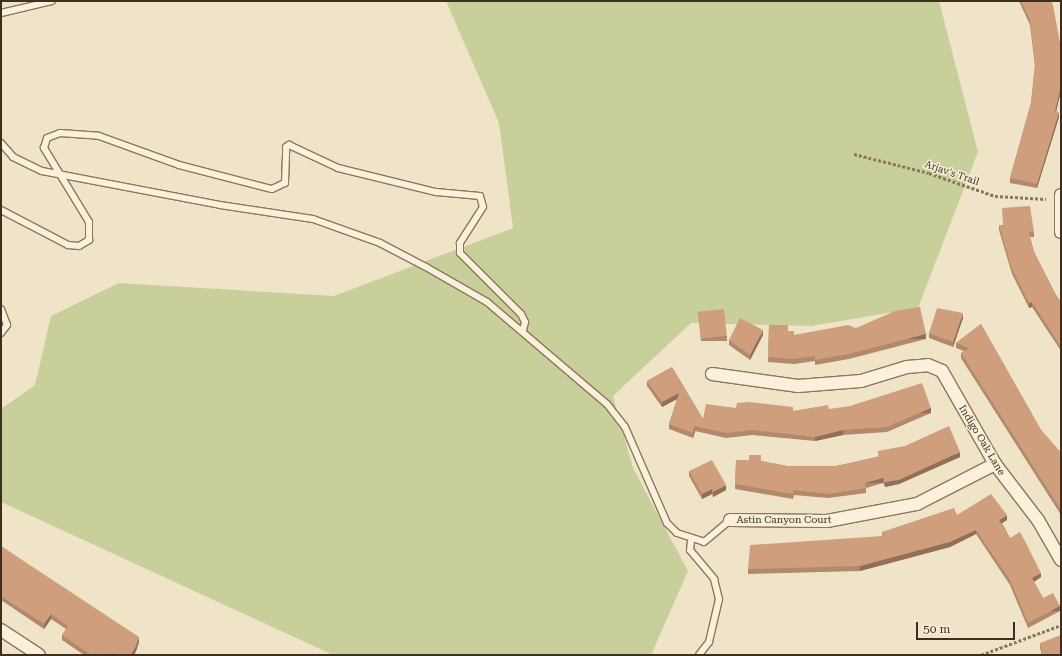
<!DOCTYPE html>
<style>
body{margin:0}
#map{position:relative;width:1062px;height:656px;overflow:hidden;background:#f0e4c8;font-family:"Roboto Serif",serif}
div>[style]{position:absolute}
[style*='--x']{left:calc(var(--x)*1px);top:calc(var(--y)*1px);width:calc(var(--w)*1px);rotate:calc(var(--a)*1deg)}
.green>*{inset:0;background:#c9cf9b}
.path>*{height:2.5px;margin-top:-1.25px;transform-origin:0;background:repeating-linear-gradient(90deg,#8d765c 0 3px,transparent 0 5px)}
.roads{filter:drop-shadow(1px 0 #8d765c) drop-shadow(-1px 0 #8d765c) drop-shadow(0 1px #8d765c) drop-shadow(0 -1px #8d765c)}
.lane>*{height:6px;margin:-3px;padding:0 3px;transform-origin:3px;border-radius:3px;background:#faf1dc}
.street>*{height:12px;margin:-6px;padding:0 6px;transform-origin:6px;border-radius:6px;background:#faf1dc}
.wall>*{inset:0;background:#b2896c}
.shaded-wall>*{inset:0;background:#916f58;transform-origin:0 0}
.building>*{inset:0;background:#cf9f7d;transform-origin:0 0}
span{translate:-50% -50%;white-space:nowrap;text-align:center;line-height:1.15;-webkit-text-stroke:3px #f7eed8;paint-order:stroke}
.street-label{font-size:10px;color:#3d2e20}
.frame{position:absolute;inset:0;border:2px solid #3d2e20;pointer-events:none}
.scale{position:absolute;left:916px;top:622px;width:99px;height:18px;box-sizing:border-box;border:2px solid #3d2e20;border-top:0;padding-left:5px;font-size:12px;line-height:14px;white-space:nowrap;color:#3d2e20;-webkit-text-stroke:3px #f7eed8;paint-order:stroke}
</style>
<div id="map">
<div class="green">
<div style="clip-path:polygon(446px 1px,939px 1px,978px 152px,918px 308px,811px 326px,691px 323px,613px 396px,633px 468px,688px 571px,651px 655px,333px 655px,1px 502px,1px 409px,35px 385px,51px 316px,119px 283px,334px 296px,513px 228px,499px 123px)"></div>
</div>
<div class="path">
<div style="--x:854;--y:154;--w:77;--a:14.2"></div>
<div style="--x:929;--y:173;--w:70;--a:19.2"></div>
<div style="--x:995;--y:196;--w:51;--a:3.4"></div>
<div style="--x:981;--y:655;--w:85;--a:-20.6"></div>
</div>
<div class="roads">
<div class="lane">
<div style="--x:1;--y:13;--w:52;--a:-13.2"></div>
<div style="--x:1;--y:143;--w:18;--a:49"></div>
<div style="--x:13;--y:157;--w:32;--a:26"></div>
<div style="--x:42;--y:171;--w:181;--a:10.8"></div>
<div style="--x:220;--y:205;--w:94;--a:8.6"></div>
<div style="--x:313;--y:219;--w:71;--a:19.7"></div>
<div style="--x:380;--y:243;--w:52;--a:27.6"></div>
<div style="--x:426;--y:267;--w:70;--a:29.8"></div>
<div style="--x:487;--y:302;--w:157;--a:40.4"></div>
<div style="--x:607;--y:404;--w:29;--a:52"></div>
<div style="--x:625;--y:427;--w:105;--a:66.4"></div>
<div style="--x:667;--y:523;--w:14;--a:45"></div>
<div style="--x:677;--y:533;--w:28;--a:18"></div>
<div style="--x:704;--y:542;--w:34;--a:-40"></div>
<div style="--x:1;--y:210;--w:76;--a:27.6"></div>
<div style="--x:68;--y:245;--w:11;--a:5"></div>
<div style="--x:79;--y:246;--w:12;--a:-31"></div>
<div style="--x:89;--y:240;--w:18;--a:-90"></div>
<div style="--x:89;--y:222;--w:87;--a:-121.3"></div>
<div style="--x:44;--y:148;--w:10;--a:-73"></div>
<div style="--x:47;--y:138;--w:14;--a:-21"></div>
<div style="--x:60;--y:133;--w:39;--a:4"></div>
<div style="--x:99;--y:136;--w:85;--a:19.9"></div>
<div style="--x:179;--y:165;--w:96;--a:14.5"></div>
<div style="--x:272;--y:189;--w:14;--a:-25"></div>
<div style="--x:285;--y:183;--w:36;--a:-88"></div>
<div style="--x:286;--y:147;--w:4;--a:-34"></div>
<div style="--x:289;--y:145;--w:54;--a:25.1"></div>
<div style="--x:338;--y:168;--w:101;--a:13.8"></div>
<div style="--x:436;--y:192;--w:44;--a:5.2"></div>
<div style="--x:480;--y:196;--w:11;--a:75"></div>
<div style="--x:483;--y:207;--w:43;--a:122.6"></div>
<div style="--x:460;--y:243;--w:10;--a:90"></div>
<div style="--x:460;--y:253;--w:86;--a:45"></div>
<div style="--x:521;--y:314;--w:9;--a:63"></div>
<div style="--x:525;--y:322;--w:8;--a:104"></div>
<div style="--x:1;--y:309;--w:17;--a:69"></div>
<div style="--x:7;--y:325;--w:10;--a:127"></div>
<div style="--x:691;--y:541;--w:9;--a:96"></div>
<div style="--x:690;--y:550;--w:38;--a:50"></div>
<div style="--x:714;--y:579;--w:21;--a:76"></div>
<div style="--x:719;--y:599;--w:44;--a:103.1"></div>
<div style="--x:709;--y:642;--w:16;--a:128"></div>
</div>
<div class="street">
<div style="--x:1061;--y:195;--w:37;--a:90"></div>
<div style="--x:712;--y:374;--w:87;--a:7.9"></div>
<div style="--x:798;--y:386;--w:63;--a:-4.5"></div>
<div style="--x:861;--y:381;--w:48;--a:-16.9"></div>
<div style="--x:907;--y:367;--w:21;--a:-5"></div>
<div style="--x:928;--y:365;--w:15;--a:23"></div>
<div style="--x:942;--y:371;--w:107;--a:60.3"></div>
<div style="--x:995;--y:464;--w:71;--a:52.5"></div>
<div style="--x:1038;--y:520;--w:46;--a:60.1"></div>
<div style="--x:730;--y:520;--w:97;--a:0.6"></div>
<div style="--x:827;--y:521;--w:92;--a:-10.7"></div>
<div style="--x:917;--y:504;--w:88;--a:-27.1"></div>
<div style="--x:1;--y:630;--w:45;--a:33.3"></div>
</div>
</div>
<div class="wall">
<div style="clip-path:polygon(1019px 1px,1051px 1px,1060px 95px,1056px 112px,1059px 117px,1037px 188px,1010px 183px,1010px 178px,1031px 103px,1035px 66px,1030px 25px)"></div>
<div style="clip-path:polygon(999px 225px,1034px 232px,1034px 237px,1030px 237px,1034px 252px,1056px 295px,1061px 302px,1061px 351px,1032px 307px,1029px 308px,1012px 274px,999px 230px)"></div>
<div style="clip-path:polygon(698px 312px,727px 336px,727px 341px,701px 341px)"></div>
<div style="clip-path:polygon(963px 318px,953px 347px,929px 338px,929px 333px)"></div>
<div style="clip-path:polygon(981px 324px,1041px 430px,1061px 453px,1061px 515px,961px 358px,961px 353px,964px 351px,956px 348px,956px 343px)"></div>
<div style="clip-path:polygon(769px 325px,788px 331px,794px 335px,856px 328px,926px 339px,849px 359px,815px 365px,815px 361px,794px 364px,768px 362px)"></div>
<div style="clip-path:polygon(763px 335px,750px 360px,729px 345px,729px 340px)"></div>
<div style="clip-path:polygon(672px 367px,703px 419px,736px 408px,793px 411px,829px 409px,931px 413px,887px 432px,843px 435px,815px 441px,752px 435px,726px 438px,695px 431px,693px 438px,669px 429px,669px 424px,677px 399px,662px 407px,647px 386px,647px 381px)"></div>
<div style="clip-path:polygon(878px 451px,960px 457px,899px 484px,885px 487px,883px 483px,866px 488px,866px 493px,828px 498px,794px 495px,793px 499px,735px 489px,736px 460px,761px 461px,787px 466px,836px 466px,879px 457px)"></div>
<div style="clip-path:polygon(689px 471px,726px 490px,713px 497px,712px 494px,702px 499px,689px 476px)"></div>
<div style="clip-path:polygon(957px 515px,1007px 520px,1002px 523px,1010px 538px,1041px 577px,1034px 582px,1043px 598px,1060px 611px,1028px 628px,1010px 585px,976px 534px,950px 547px,860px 571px,748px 574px,748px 569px,882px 536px,882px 532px)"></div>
<div style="clip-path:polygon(1px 546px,139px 642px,136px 651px,134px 655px,84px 655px,62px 640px,62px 635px,66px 629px,51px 619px,44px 629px,1px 600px)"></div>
<div style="clip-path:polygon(1040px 643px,1061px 655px,1042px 655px,1040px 648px)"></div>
</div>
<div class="shaded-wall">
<div style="clip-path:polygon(1061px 76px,1060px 95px,1055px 116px,1055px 111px)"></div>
<div style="clip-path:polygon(1059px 112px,1059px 117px,1037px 188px,1037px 184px)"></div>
<div style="clip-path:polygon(1032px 302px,1032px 307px,1029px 308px,1029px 303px)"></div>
<div style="clip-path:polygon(963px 313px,963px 318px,953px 347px,953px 342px)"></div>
<div style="clip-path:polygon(763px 330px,763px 335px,750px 360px,750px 355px)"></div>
<div style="left:926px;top:334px;width:5px;height:80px;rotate:90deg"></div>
<div style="clip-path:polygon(679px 393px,679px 398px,662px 407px,662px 402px)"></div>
<div style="left:931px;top:408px;width:5px;height:48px;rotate:90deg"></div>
<div style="clip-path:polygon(695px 426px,695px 431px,693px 438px,693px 433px)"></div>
<div style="clip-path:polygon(843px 430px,843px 435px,815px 441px,815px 437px)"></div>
<div style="clip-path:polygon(960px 452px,960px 457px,899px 484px,885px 487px,885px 482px)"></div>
<div style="left:883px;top:478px;width:5px;height:19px;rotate:90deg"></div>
<div style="clip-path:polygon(726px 485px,726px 490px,713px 497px,713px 492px)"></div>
<div style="clip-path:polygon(712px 489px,712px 494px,702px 499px,702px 494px)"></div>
<div style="clip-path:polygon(1007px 515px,1007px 520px,999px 525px,999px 520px)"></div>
<div style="clip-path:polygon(976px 530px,976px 534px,950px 547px,860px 571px,860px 566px)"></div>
<div style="clip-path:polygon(1041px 573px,1041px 577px,1032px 583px,1032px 578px)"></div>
<div style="left:1060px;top:606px;width:5px;height:36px;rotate:90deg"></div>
<div style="clip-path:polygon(51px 614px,51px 619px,44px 629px,44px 624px)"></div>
<div style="clip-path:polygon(139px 637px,139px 642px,136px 651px,134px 655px,131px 655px)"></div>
</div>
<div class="building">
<div style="clip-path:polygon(1021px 1px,1051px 1px,1053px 5px,1061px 48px,1060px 90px,1055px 111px,1059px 112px,1037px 184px,1010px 178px,1031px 103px,1035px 63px,1030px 20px)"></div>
<div style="clip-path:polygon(1030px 206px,1034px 232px,1029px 232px,1034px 252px,1056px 295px,1061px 302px,1061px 347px,1032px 302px,1029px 303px,1012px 269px,999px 225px,1003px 225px,1002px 208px)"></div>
<div style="clip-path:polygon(920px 307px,926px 334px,849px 354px,815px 360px,815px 356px,794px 359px,768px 357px,769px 325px,788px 325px,788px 331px,794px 331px,794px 335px,848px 325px,856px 328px,895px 311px)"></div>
<div style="clip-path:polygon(937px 308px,963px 313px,953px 342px,929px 333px)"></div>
<div style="left:724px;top:309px;width:27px;height:26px;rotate:84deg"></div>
<div style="clip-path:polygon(740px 318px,763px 330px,750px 355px,729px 340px)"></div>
<div style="clip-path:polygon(981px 324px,1041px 430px,1061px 453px,1061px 510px,961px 353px,969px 348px,956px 343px)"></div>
<div style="clip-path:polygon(672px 367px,703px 419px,706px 404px,736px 408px,737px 403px,749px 402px,793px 407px,793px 411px,828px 405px,829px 409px,850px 406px,922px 383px,931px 408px,887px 427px,843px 430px,815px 437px,752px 430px,726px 433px,695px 426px,693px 433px,669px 424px,679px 393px,662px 402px,647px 381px)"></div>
<div style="clip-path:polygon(949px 426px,960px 452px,899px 480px,885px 482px,883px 478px,865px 483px,866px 488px,828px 494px,794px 490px,793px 494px,735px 484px,736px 460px,749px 461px,749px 455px,761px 455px,761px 461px,787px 466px,836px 466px,880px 456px,878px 451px,905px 446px)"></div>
<div style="clip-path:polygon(712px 460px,726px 485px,713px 492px,712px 489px,702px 494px,689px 471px)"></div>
<div style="clip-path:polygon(991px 494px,1007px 515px,999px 520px,1010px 538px,1020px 532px,1027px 545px,1041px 573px,1032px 578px,1043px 598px,1053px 593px,1060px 606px,1028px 623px,1010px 580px,976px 530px,950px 542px,860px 566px,748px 569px,750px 545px,883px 536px,882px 532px,954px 508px,957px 515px)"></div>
<div style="clip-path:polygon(1px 546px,139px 637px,136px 646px,131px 655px,116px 655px,112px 653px,110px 655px,91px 655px,62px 635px,68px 626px,51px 614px,44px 624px,1px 596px)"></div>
<div style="clip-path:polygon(1061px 635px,1061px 655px,1043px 655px,1040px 643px)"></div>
</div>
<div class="street-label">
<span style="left:952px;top:173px;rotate:19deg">Arjav's Trail</span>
<span style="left:982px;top:440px;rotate:59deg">Indigo Oak Lane</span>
<span style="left:784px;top:520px">Astin Canyon Court</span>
</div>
<div class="frame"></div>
<div class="scale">50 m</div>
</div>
